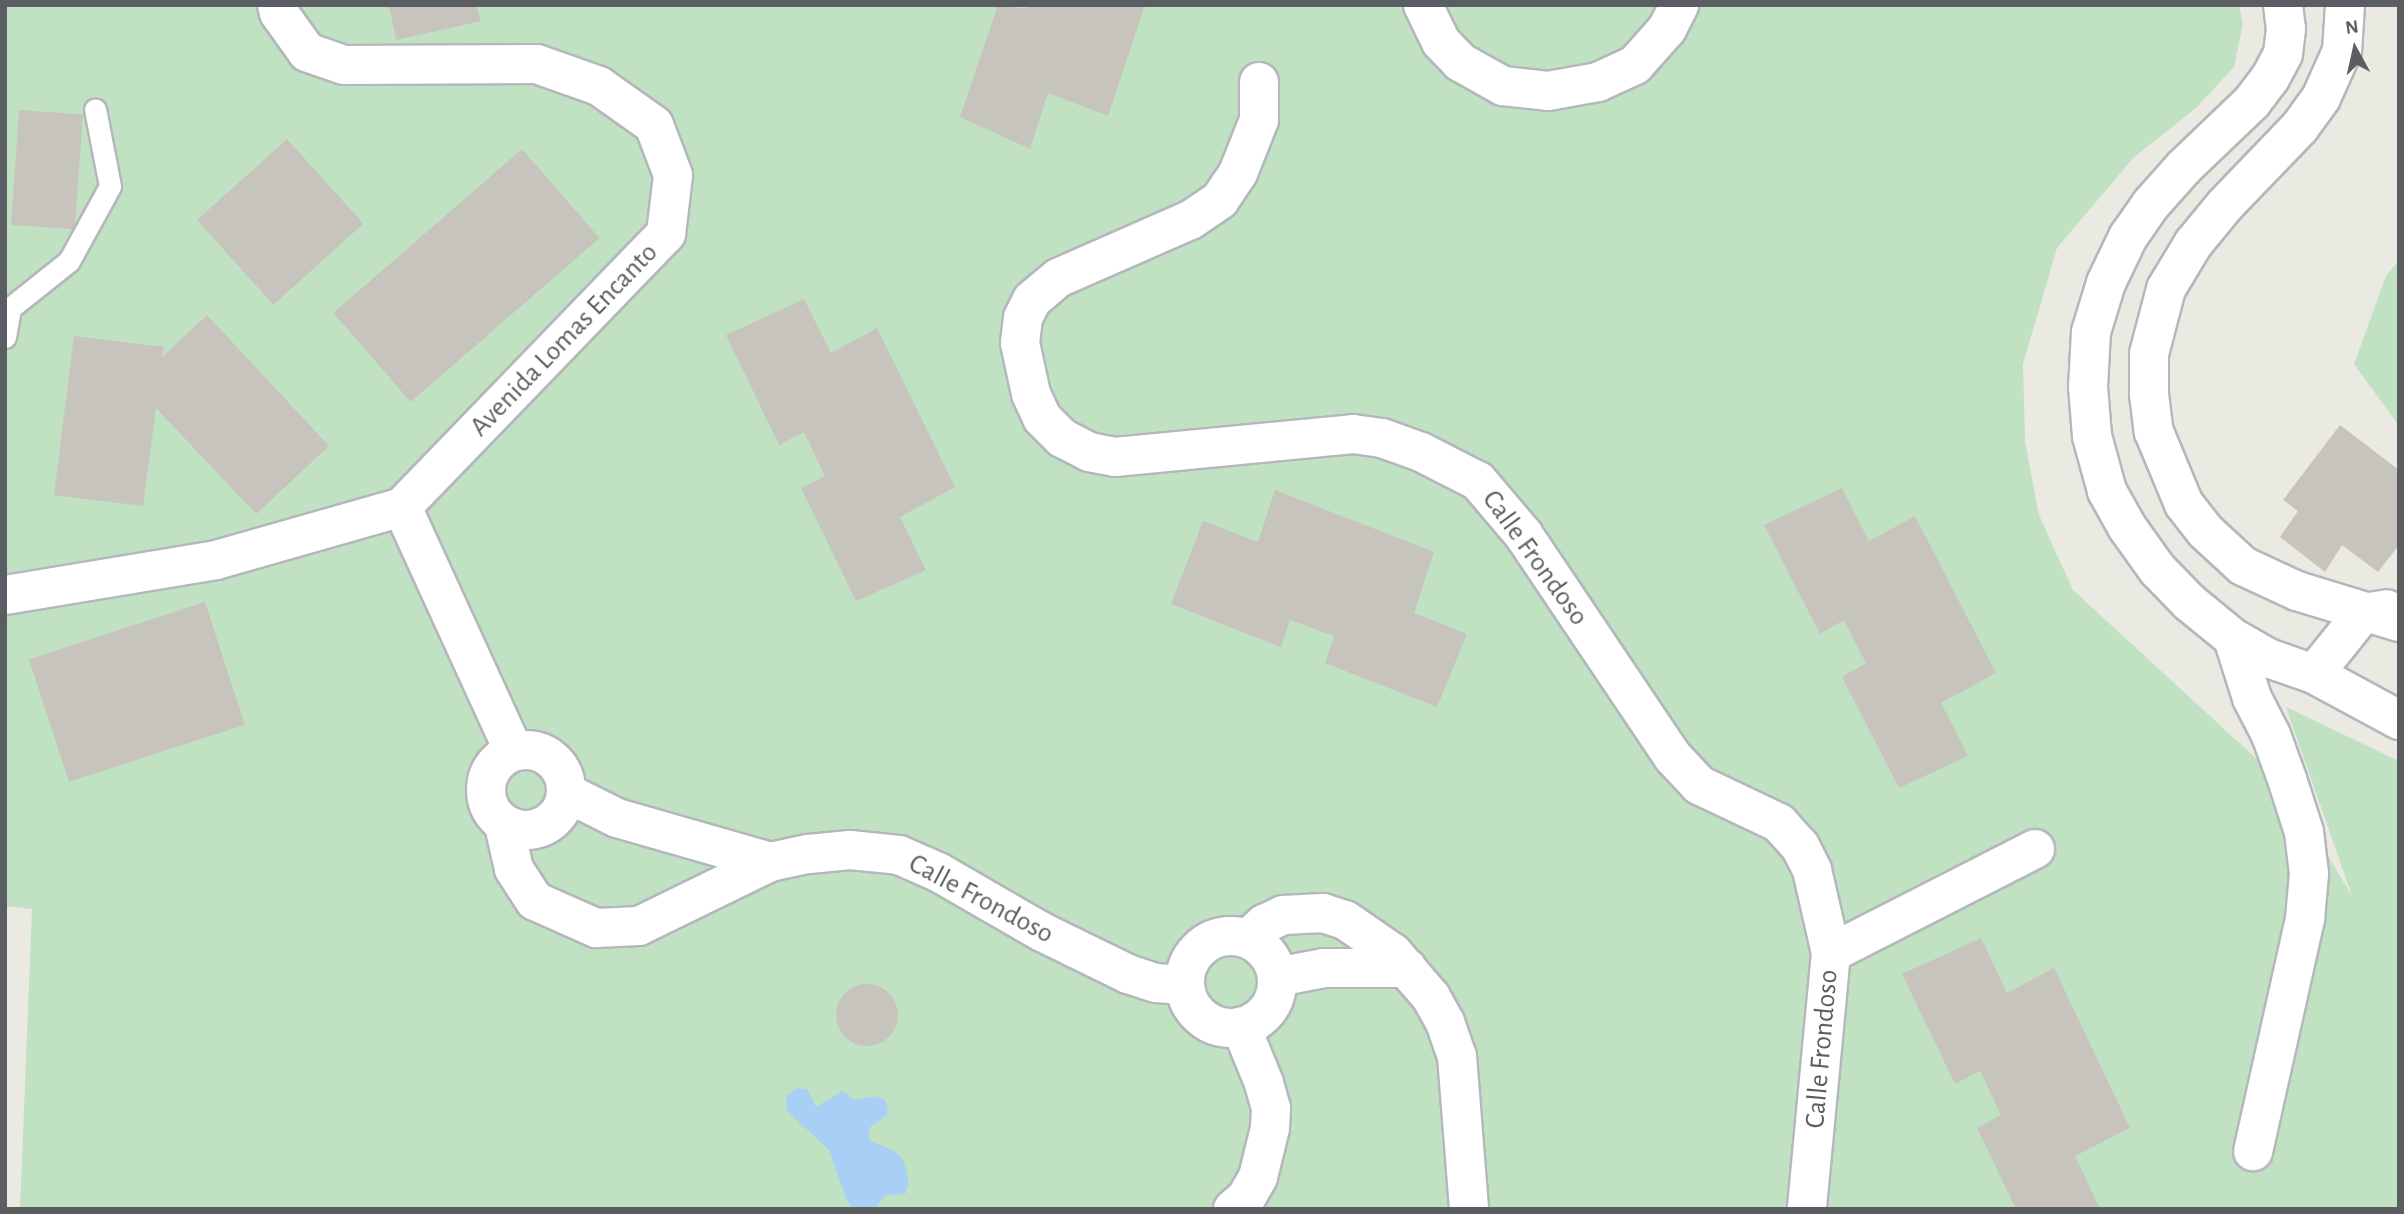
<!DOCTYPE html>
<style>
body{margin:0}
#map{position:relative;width:2404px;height:1214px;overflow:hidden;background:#ebeae2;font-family:"Alegreya Sans",sans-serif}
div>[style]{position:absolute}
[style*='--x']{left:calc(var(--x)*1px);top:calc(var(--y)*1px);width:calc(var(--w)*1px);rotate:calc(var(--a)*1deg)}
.green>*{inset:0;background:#c0e1c2}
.water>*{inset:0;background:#a8cff5}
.building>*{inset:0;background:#c7c4be;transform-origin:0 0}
.round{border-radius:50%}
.roads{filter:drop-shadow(2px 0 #b4b7bb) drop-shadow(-2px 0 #b4b7bb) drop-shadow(0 2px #b4b7bb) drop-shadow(0 -2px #b4b7bb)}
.lane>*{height:21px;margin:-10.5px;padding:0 10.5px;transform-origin:10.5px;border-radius:10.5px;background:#fff}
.street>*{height:38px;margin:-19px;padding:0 19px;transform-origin:19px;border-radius:19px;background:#fff}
.street>.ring{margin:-19px;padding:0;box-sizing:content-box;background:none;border:38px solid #fff;border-radius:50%}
span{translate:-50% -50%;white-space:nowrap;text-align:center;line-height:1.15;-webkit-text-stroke:5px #fff;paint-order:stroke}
.street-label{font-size:28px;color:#5a5d61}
.frame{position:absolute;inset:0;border:7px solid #5a5d61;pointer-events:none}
.north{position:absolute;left:2320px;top:14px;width:70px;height:70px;-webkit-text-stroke:5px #fff;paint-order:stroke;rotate:352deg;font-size:19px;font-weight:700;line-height:28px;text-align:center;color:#5a5d61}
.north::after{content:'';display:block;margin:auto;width:24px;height:32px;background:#5a5d61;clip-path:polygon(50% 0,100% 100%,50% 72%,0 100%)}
</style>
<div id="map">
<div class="green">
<div style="clip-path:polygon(5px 5px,2239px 5px,2243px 24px,2234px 67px,2196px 108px,2134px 157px,2057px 248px,2023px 364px,2025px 441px,2039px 515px,2073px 590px,2285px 785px,2352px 896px,2286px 707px,2399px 761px,2399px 1209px,20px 1209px,32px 909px,5px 906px)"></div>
<div style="clip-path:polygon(2399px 260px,2399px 426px,2354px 364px,2386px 276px)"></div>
</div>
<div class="water">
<div style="clip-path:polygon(798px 1088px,808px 1090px,816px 1107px,842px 1091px,855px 1100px,875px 1096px,884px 1099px,888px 1107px,887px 1115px,869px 1128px,869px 1140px,896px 1152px,904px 1162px,909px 1182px,905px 1194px,886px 1195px,874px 1209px,854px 1209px,847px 1201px,829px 1150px,787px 1111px,786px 1096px)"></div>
</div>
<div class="building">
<div style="clip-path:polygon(389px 5px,476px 5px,481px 21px,396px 40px)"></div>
<div style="clip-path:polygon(998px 5px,1026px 9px,1027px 5px,1145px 5px,1108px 116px,1048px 93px,1030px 149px,960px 117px)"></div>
<div style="left:19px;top:110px;width:64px;height:115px;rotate:4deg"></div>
<div style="left:287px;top:139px;width:114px;height:121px;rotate:48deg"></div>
<div style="left:522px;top:149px;width:118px;height:250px;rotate:49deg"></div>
<div style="clip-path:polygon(804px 299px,831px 353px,877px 328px,955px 487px,900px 517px,926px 570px,856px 601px,801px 488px,825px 476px,804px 432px,779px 445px,726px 335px)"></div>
<div style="clip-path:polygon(207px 315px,329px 446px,256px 514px,156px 408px,143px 506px,54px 495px,74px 336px,164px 347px,162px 357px)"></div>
<div style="clip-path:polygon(2340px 425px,2399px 470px,2399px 545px,2378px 572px,2342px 545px,2325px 572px,2280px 537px,2298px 511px,2283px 500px)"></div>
<div style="clip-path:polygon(1842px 488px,1869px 541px,1915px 516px,1996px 673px,1941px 703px,1968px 756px,1899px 788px,1842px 677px,1866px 663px,1844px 620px,1820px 634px,1764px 525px)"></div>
<div style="clip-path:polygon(1275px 490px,1434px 552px,1414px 613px,1467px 634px,1437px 707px,1325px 663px,1334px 636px,1290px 620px,1281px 647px,1171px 604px,1203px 521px,1258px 542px)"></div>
<div style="left:205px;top:602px;width:129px;height:185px;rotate:72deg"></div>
<div style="clip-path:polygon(1981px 938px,2007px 993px,2054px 968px,2130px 1128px,2075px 1156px,2100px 1209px,2016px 1209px,1977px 1128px,2001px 1115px,1980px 1071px,1955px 1084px,1902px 974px)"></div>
<div class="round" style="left:836px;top:984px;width:62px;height:62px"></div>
</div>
<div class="roads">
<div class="lane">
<div style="--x:5;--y:337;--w:29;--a:-80"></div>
<div style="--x:10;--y:308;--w:75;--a:-38.5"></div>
<div style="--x:69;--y:261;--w:85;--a:-61.3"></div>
<div style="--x:110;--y:186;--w:78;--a:-101"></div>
</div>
<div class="street">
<div style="--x:1423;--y:5;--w:41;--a:64.1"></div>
<div style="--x:1441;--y:42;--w:28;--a:46"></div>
<div style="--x:1460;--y:62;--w:49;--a:29.2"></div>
<div style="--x:1503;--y:86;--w:45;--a:6.3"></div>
<div style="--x:1548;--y:91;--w:51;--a:-10.2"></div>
<div style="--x:1598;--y:82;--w:41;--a:-24.7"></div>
<div style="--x:1635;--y:65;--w:48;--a:-48.4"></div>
<div style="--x:1667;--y:29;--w:27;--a:-63"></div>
<div style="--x:2283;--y:5;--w:24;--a:83"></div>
<div style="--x:2286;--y:29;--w:25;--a:97"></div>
<div style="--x:2283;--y:54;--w:27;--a:118"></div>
<div style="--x:2270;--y:78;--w:30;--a:127"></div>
<div style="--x:2252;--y:102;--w:94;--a:136.3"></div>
<div style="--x:2184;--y:167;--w:50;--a:131.7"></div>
<div style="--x:2151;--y:204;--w:40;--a:124.9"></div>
<div style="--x:2128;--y:237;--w:51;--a:115.6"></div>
<div style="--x:2106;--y:283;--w:51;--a:107"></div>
<div style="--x:2091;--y:332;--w:55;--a:93.1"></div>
<div style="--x:2088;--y:387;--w:49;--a:85.3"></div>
<div style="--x:2092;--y:436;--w:57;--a:74.7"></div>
<div style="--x:2107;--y:491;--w:41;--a:60.9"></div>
<div style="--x:2127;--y:527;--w:52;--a:54.5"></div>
<div style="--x:2157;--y:569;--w:46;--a:45.9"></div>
<div style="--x:2189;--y:602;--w:57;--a:39.3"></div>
<div style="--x:2233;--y:638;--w:40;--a:29.7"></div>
<div style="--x:2268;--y:658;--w:49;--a:19.2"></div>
<div style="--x:2314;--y:674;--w:97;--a:28.4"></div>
<div style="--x:2345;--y:5;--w:46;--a:93.7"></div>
<div style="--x:2342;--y:51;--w:51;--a:114.1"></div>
<div style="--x:2321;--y:98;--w:36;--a:126"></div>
<div style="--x:2300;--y:127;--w:108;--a:133.9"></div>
<div style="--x:2225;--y:205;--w:50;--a:129.4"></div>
<div style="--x:2193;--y:244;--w:52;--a:121"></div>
<div style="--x:2166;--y:289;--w:67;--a:104.7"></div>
<div style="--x:2149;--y:354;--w:40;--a:90"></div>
<div style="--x:2149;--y:394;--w:38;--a:83"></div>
<div style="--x:2154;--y:432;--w:78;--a:67.4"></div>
<div style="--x:2184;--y:504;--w:34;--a:52"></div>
<div style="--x:2205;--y:531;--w:52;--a:42.6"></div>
<div style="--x:2243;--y:566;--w:60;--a:24.8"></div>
<div style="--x:2297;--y:591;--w:107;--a:16.9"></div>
<div style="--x:1259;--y:82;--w:38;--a:90"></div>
<div style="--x:1259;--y:120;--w:57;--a:111.6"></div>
<div style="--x:1238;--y:173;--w:32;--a:124"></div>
<div style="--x:1220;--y:200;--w:36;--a:146"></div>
<div style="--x:1190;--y:220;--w:144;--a:156.3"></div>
<div style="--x:1058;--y:278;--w:34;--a:140"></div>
<div style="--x:1032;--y:300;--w:20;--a:117"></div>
<div style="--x:1023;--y:318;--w:25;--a:97"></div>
<div style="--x:1020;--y:343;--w:52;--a:77.8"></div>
<div style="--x:1031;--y:394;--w:26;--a:65"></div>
<div style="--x:1042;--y:418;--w:28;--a:45"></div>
<div style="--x:1062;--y:438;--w:30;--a:27"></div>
<div style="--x:1089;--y:452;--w:26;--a:11"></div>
<div style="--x:1115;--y:457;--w:239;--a:-5.5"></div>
<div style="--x:1353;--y:434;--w:29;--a:8"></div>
<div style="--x:1382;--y:438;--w:41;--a:19.7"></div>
<div style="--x:1421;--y:452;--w:64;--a:27"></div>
<div style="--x:1478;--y:481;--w:70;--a:49.7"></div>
<div style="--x:1523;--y:534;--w:269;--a:56.1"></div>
<div style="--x:1673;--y:757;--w:38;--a:47"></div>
<div style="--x:1699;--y:785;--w:89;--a:25.4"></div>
<div style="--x:1779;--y:823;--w:31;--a:48"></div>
<div style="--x:1800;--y:846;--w:27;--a:63"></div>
<div style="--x:1812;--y:870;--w:85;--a:77.1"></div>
<div style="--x:1831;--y:953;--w:257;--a:95.4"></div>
<div style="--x:402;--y:507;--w:267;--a:65.4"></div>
<div style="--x:5;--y:595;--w:214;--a:-9.4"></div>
<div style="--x:216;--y:560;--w:193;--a:-15.9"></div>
<div style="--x:402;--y:507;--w:380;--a:-46"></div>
<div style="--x:666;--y:234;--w:59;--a:-83.2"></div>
<div style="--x:673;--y:175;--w:53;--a:-110.8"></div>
<div style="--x:654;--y:125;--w:67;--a:-144.7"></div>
<div style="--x:599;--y:86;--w:66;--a:-160.5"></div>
<div style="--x:537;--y:64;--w:193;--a:179.7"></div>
<div style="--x:344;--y:65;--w:39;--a:-161"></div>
<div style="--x:307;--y:52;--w:48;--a:-125.7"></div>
<div style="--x:279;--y:13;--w:8;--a:-104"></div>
<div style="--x:2233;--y:638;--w:63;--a:72.4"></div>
<div style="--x:2252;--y:698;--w:42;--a:62.8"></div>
<div style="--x:2271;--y:735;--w:47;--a:70"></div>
<div style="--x:2287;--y:779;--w:56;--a:72.2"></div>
<div style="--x:2304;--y:832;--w:42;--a:83.2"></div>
<div style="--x:2309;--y:874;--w:45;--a:95.1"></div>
<div style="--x:2305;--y:919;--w:238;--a:102.6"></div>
<div style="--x:2314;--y:674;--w:78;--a:-51.2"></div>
<div style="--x:2363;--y:613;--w:24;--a:-9"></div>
<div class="ring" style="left:486px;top:750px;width:42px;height:42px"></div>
<div style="--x:567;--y:793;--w:56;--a:26.6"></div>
<div style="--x:617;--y:818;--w:159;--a:16"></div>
<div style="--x:504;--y:825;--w:45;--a:77.2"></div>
<div style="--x:514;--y:869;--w:38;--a:57"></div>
<div style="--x:535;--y:901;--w:67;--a:23.9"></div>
<div style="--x:596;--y:928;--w:43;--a:-2.7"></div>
<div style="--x:639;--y:926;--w:146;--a:-26"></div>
<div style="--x:770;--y:862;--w:40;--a:-12"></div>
<div style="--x:809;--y:854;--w:41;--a:-5.6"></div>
<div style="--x:850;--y:850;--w:49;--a:5.8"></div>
<div style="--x:899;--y:855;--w:43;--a:23.6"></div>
<div style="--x:938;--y:872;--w:120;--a:30"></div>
<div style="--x:1042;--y:932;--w:96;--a:26"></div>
<div style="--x:1128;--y:974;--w:29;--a:18"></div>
<div style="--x:1156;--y:983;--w:28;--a:4"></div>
<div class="ring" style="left:1185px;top:936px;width:54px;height:54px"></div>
<div style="--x:1249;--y:938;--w:21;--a:-43"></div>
<div style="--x:1264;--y:924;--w:21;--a:-25"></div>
<div style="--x:1283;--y:915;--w:40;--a:-2.9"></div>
<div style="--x:1323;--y:913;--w:23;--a:18"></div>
<div style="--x:1345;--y:920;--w:58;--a:34.5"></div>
<div style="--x:1393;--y:953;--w:58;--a:49.2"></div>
<div style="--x:1431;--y:997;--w:29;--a:61"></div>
<div style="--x:1445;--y:1022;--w:36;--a:71"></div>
<div style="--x:1457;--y:1056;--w:153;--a:85.5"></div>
<div style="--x:1831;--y:953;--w:229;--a:-27"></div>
<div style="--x:1277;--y:977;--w:48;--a:-10.8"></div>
<div style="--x:1324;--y:968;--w:83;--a:0"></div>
<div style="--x:1233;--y:1209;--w:17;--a:-40"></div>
<div style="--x:1246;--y:1198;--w:24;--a:-60"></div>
<div style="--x:1258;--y:1177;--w:50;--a:-76.2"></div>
<div style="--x:1270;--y:1128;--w:20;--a:-87"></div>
<div style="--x:1271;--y:1108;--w:26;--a:-106"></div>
<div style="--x:1264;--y:1083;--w:61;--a:-112.3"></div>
</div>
</div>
<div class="street-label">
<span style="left:564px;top:340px;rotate:-46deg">Avenida Lomas Encanto</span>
<span style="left:1535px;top:558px;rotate:54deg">Calle Frondoso</span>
<span style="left:981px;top:899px;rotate:28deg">Calle Frondoso</span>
<span style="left:1822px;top:1049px;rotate:-85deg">Calle Frondoso</span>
</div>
<div class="frame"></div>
<div class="north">N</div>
</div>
